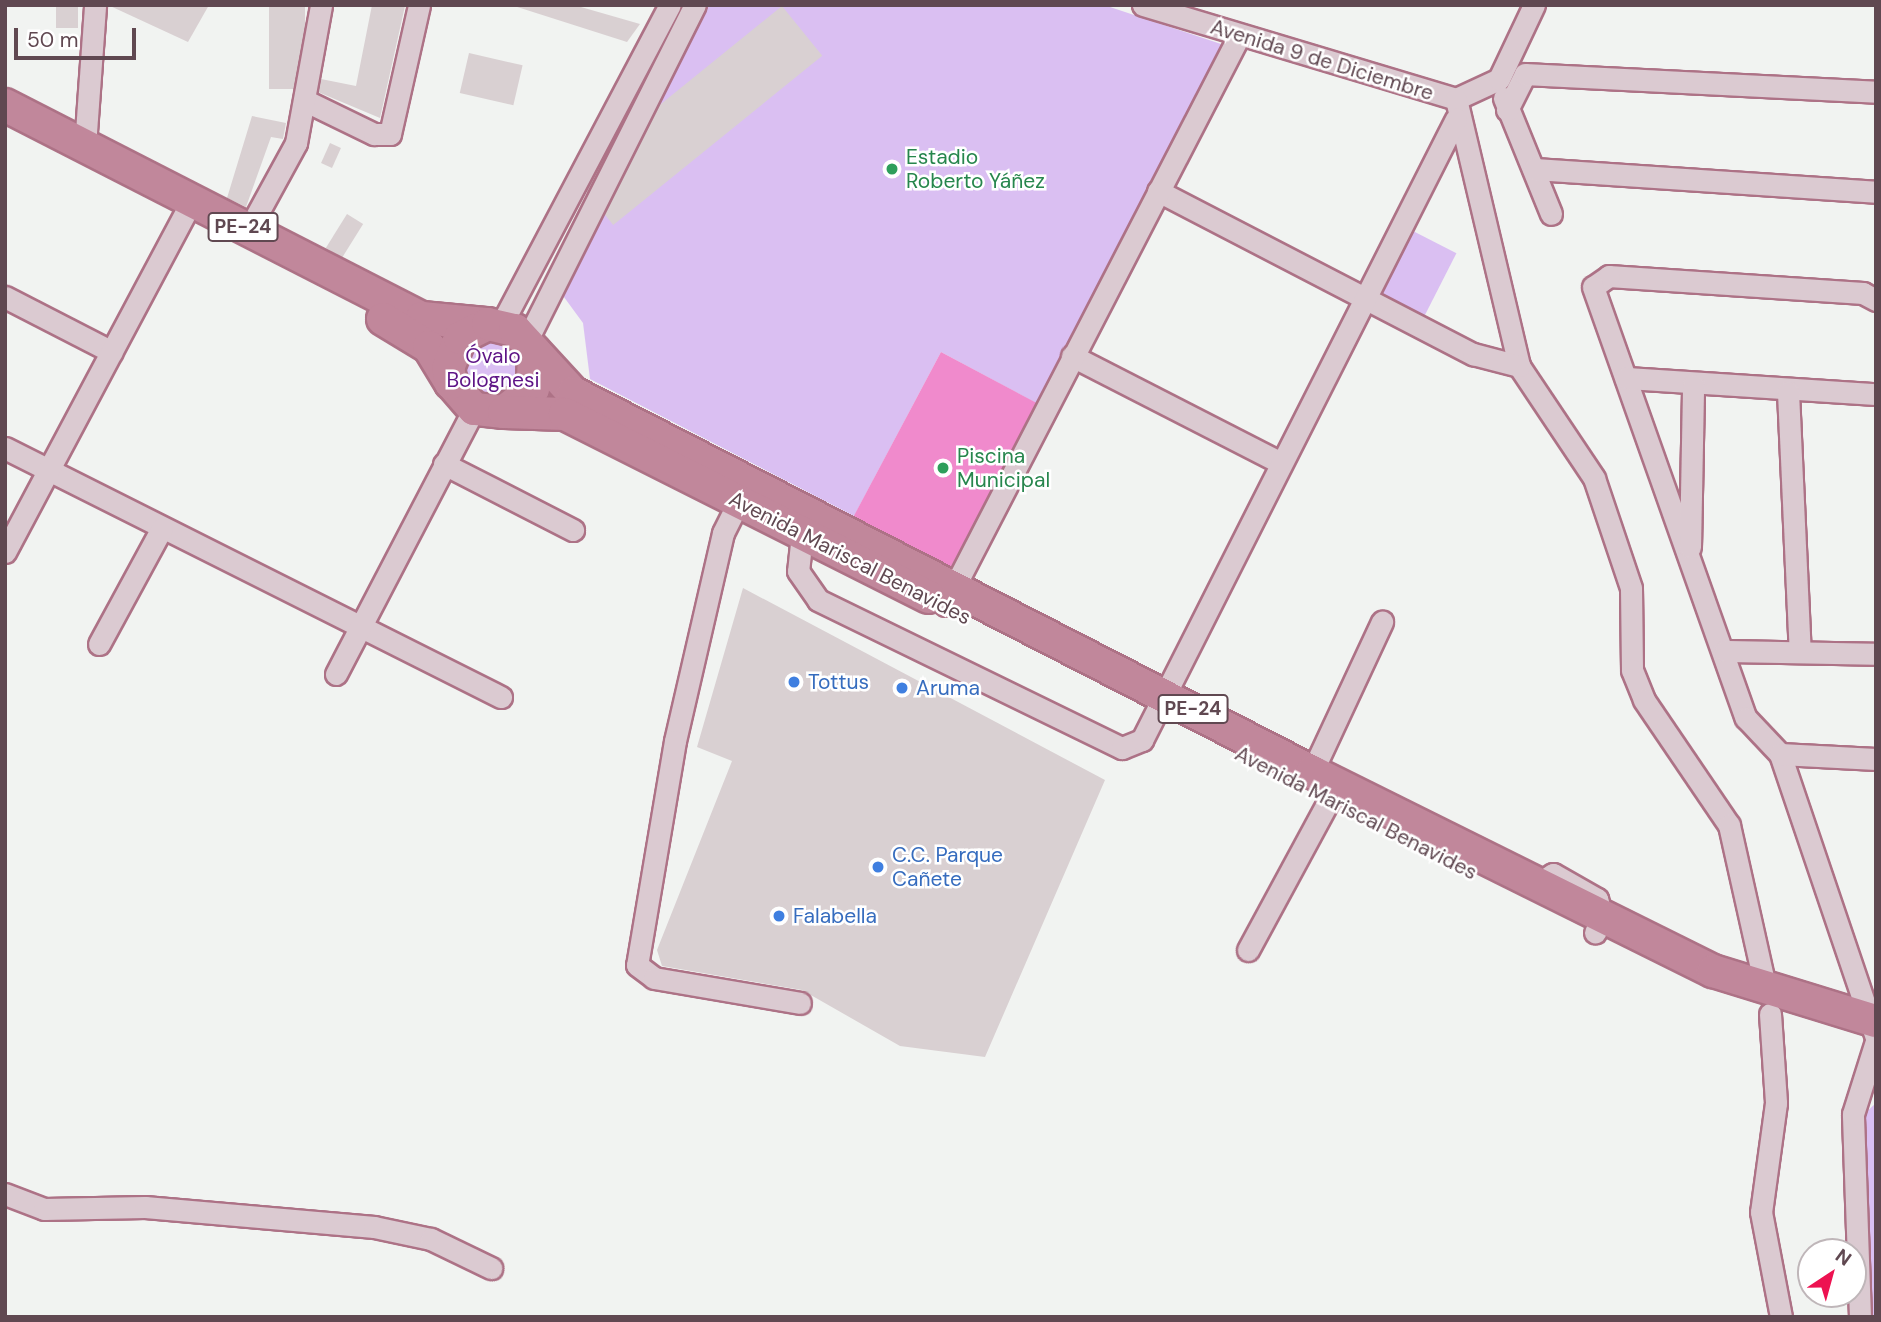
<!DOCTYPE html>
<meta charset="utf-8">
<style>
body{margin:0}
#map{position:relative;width:1881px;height:1322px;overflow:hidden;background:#f1f3f1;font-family:"DM Sans",sans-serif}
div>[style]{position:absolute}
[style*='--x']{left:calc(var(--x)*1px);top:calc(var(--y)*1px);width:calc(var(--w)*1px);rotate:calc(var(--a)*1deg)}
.green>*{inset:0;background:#dabff2;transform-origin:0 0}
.water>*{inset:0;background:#f08acc;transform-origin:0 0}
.building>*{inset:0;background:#d9d0d2;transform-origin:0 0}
.roads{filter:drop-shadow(2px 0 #ad7286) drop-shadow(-2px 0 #ad7286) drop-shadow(0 2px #ad7286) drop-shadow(0 -2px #ad7286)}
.minor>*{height:21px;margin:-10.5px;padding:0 10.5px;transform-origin:10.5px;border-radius:10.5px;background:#dbcad1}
.highway>*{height:32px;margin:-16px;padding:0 16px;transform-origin:16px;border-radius:16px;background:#c1879b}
.dots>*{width:19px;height:19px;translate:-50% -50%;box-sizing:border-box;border:4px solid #fff;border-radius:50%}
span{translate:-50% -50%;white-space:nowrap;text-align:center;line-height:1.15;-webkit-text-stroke:5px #fff;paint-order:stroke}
.shield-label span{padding:2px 5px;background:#fff;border:2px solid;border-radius:5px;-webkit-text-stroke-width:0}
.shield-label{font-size:19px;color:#604851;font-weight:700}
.street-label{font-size:21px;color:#604851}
.leisure-label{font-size:21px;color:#27864d}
.left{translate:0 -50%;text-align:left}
.park-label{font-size:21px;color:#5e1486}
.shop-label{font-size:21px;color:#366cbe}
.frame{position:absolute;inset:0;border:7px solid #604851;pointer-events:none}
.north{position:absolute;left:1797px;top:1238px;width:70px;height:70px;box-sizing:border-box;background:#fff;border:2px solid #bfb6b9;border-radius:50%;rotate:36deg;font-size:19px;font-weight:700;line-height:28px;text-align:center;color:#604851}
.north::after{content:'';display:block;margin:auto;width:24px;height:32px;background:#ed1251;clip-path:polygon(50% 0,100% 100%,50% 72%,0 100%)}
.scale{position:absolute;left:14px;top:28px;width:122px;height:32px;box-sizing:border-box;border:4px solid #604851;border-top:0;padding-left:9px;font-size:21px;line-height:24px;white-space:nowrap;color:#604851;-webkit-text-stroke:5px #fff;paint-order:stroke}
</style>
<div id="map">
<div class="green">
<div style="clip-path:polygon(707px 5px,1104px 5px,1224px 45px,1038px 404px,941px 352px,854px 516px,590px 379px,583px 323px,561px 293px)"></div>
<div style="left:1411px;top:230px;width:51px;height:80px;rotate:27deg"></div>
<div style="clip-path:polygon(496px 334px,527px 363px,509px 399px,468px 391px,460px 358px,466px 348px)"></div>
<div style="clip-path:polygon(1876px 1103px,1876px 1317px,1870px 1317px,1862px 1116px)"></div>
</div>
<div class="water">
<div style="left:941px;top:352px;width:110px;height:186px;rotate:28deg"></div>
</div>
<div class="building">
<div style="left:56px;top:5px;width:22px;height:23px"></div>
<div style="clip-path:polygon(108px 5px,209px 5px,188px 42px)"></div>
<div style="left:269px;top:5px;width:36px;height:84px"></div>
<div style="clip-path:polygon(372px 5px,405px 6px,380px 118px,318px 92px,321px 79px,356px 86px)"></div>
<div style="clip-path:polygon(511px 5px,574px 5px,640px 24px,627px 42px)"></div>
<div style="left:782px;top:6px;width:64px;height:269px;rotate:51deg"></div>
<div style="left:469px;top:53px;width:55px;height:41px;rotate:13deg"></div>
<div style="clip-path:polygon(252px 116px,286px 123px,283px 139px,271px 137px,246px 207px,227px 198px)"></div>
<div style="left:330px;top:143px;width:12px;height:22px;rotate:24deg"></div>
<div style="left:347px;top:214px;width:19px;height:40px;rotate:32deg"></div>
<div style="clip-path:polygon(743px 588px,1105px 780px,985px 1057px,900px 1046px,802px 990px,662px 966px,657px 950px,732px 761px,697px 747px)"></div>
</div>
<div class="roads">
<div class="minor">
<div style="--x:1143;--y:5;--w:327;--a:16.7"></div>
<div style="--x:1456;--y:99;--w:47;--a:-24.9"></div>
<div style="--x:1499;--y:79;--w:82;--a:-64.7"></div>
<div style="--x:1504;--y:98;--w:125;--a:67.9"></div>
<div style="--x:1456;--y:99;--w:274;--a:76.7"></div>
<div style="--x:1519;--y:366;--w:135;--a:56.2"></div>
<div style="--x:1594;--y:478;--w:116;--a:71.4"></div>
<div style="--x:1631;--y:588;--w:82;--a:89.3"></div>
<div style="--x:1632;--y:670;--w:32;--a:68"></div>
<div style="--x:1644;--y:700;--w:151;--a:55.8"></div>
<div style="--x:1729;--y:825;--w:169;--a:77.4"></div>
<div style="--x:306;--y:101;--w:76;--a:25.9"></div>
<div style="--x:374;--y:134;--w:16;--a:0"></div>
<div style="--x:390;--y:134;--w:132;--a:-77.3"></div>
<div style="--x:1507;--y:110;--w:40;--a:-63.4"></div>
<div style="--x:1525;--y:74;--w:351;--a:2.9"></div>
<div style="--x:85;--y:146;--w:141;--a:-85.9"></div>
<div style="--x:1534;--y:169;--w:343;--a:3.8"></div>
<div style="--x:1158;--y:191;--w:355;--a:27.4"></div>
<div style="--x:1473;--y:354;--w:48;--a:14.6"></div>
<div style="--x:249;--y:229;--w:98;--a:-61.3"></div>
<div style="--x:296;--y:143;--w:140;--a:-79.7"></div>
<div style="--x:5;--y:297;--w:120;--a:27.2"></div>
<div style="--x:1876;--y:300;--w:15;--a:-152"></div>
<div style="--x:1863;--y:293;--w:255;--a:-176.2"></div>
<div style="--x:1609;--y:276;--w:19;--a:145"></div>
<div style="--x:1593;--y:287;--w:457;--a:70.5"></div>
<div style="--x:1746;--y:718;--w:50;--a:46.6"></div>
<div style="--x:1780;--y:754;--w:300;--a:71.3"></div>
<div style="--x:501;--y:325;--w:362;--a:-62.2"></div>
<div style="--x:527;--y:340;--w:375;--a:-63.4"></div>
<div style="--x:1072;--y:356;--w:235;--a:27.1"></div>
<div style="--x:1626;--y:378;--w:251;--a:3.7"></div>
<div style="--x:1788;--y:392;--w:260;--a:87.4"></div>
<div style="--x:5;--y:448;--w:555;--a:26.66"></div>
<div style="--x:444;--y:464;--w:145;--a:27.1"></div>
<div style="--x:744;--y:491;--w:47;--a:116.6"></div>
<div style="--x:723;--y:533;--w:213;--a:103"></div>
<div style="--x:675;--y:741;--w:227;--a:99.6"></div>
<div style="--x:637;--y:965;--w:21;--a:37"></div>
<div style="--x:654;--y:978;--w:148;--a:9.7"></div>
<div style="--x:802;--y:534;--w:37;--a:96"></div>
<div style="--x:798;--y:571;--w:35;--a:55"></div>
<div style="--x:818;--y:600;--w:338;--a:26"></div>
<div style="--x:1122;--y:748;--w:22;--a:-22"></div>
<div style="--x:1142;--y:740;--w:696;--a:-63.18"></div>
<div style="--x:1690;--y:547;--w:162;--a:-88.9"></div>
<div style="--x:5;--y:552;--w:398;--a:-62"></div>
<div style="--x:945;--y:605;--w:640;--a:-62.67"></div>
<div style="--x:99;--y:644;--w:132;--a:-61.5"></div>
<div style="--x:1725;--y:651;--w:151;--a:1.1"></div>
<div style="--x:336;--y:674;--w:299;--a:-62.5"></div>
<div style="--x:1780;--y:754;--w:96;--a:3"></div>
<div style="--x:1312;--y:772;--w:166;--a:-65"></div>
<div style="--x:1538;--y:884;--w:18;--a:-34"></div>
<div style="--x:1553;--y:874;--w:51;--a:29.6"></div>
<div style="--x:1597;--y:899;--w:19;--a:74"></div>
<div style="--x:1602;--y:917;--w:17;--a:114"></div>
<div style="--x:1248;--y:950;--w:170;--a:-61.6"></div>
<div style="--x:1770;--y:1014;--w:89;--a:86.1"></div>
<div style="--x:1776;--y:1103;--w:110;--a:97.8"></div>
<div style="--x:1761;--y:1212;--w:107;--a:79.2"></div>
<div style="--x:5;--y:1194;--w:42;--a:21"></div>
<div style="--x:44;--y:1209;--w:101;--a:-1.1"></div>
<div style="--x:145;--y:1207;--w:230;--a:5"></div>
<div style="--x:374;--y:1227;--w:58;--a:11.9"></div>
<div style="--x:431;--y:1239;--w:67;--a:25.8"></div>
<div style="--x:1860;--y:1317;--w:203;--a:-92"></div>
<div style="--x:1853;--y:1114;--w:77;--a:-72.5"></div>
</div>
<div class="highway">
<div style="--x:5;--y:105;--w:468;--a:27.1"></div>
<div style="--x:422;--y:318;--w:64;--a:5.4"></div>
<div style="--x:383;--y:319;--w:54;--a:31.3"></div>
<div style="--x:429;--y:347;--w:42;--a:58.6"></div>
<div style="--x:534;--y:351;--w:38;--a:92"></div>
<div style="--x:533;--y:389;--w:37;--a:142"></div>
<div style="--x:504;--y:412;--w:30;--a:-174"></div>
<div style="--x:474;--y:409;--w:35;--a:-131"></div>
<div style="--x:451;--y:383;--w:15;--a:-101"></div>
<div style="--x:448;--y:368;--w:32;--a:-68"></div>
<div style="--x:460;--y:338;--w:31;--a:-27"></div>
<div style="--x:488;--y:324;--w:28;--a:13"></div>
<div style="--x:515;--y:330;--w:86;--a:47.4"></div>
<div style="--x:573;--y:393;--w:831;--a:27.15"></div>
<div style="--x:1312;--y:772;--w:448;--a:26.4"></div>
<div style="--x:1713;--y:971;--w:170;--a:17.1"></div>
<div style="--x:504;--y:412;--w:61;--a:1.9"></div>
<div style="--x:565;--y:414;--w:407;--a:26.7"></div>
</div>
</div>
<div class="dots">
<div style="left:892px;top:169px;background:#2e9e5b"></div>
<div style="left:943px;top:468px;background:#2e9e5b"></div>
<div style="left:794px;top:682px;background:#3f7fe0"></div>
<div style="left:902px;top:688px;background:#3f7fe0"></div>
<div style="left:878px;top:867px;background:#3f7fe0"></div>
<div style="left:779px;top:916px;background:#3f7fe0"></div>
</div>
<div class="shield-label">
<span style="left:243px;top:227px">PE-24</span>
<span style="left:1193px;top:709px">PE-24</span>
</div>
<div class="street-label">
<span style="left:1322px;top:60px;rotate:17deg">Avenida 9 de Diciembre</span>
<span style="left:850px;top:558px;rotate:27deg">Avenida Mariscal Benavides</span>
<span style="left:1356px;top:813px;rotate:27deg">Avenida Mariscal Benavides</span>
</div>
<div class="leisure-label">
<span class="left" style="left:906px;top:169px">Estadio<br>Roberto Yáñez</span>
<span class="left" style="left:957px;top:468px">Piscina<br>Municipal</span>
</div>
<div class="park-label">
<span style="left:493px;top:368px">Óvalo<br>Bolognesi</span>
</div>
<div class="shop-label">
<span class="left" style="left:808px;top:682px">Tottus</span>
<span class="left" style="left:916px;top:688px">Aruma</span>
<span class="left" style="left:892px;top:867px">C.C. Parque<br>Cañete</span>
<span class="left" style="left:793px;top:916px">Falabella</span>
</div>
<div class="frame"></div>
<div class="north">N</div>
<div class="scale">50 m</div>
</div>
